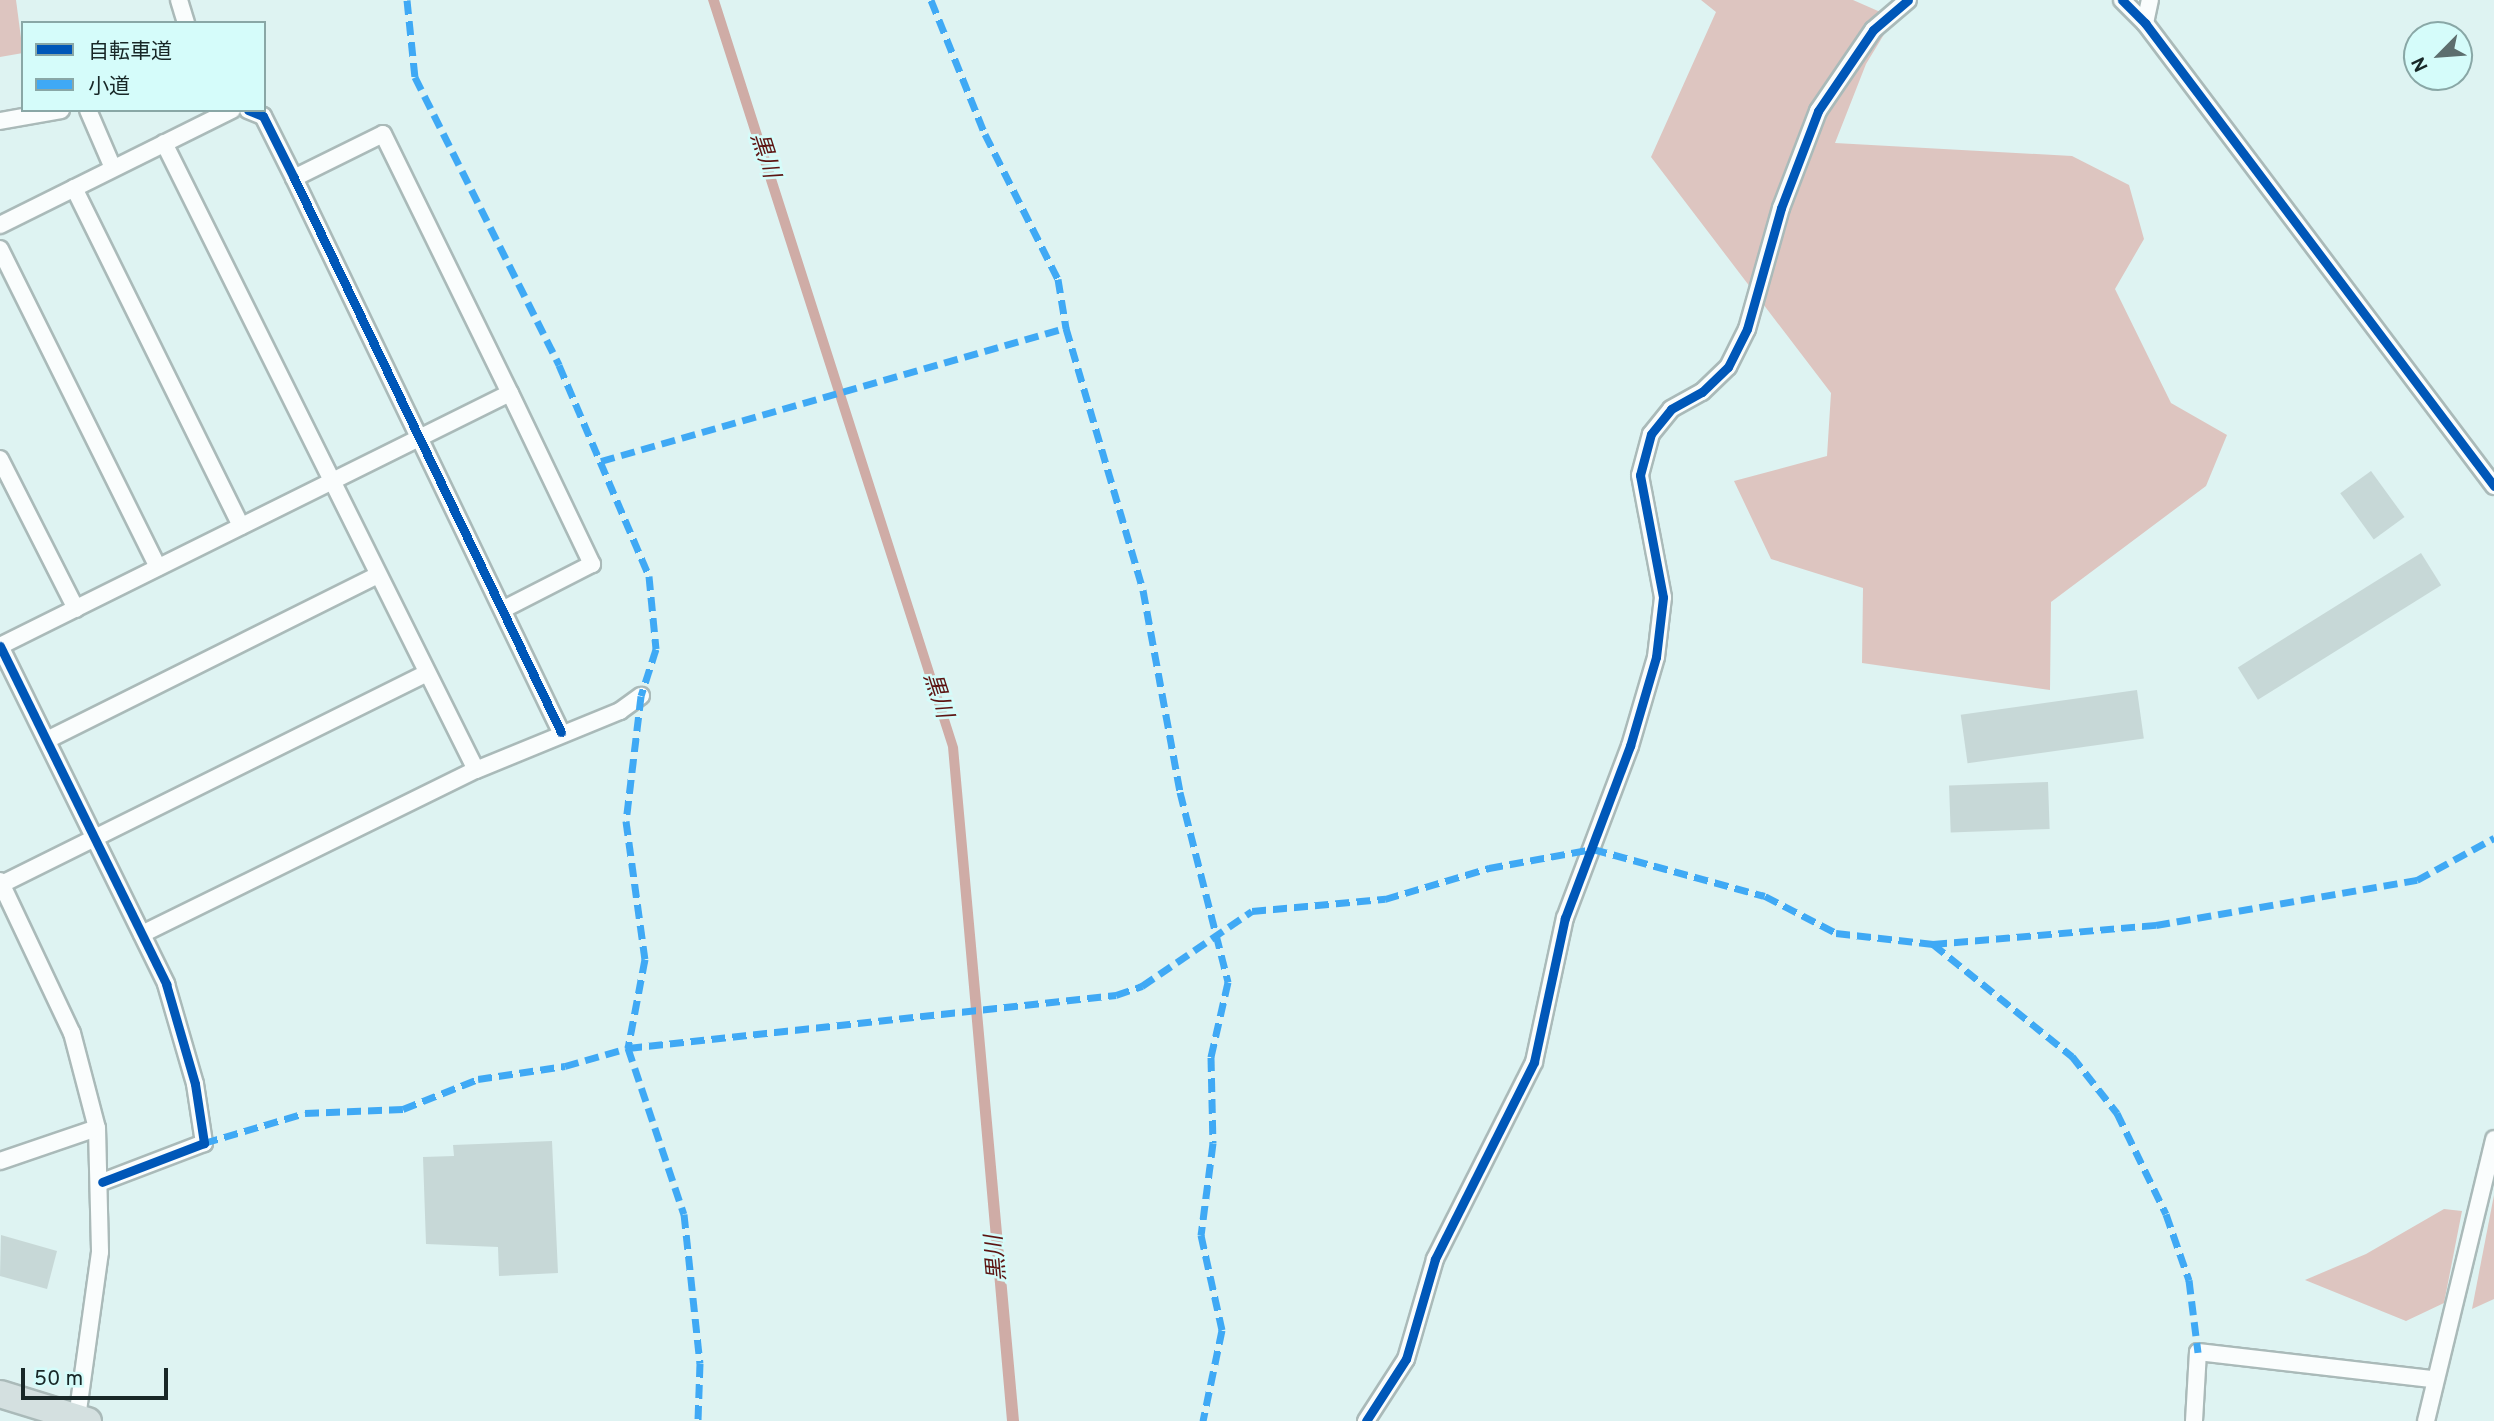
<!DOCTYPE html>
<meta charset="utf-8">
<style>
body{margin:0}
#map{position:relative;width:2494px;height:1421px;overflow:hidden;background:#def3f2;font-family:Overpass,"Noto Sans JP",sans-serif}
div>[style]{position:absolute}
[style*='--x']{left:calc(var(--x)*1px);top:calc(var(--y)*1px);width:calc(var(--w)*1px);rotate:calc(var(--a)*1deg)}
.forest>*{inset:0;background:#ddc5c0}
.water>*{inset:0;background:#cfaca6}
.building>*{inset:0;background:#c7d8d7;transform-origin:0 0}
.roads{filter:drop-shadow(2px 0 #aabab9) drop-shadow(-2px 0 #aabab9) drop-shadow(0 2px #aabab9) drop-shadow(0 -2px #aabab9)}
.minor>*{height:16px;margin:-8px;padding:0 8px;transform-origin:8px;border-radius:8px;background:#fafdfd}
.trunk>*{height:26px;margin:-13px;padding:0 13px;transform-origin:13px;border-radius:13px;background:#d4e0e0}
.quiet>*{height:7px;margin-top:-3.5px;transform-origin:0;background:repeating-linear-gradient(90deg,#3fa9f5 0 14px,transparent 0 21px)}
.cycleway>*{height:9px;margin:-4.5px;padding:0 4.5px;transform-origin:4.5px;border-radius:4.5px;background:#0057b8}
span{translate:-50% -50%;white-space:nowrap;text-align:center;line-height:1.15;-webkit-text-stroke:5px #d5fcfa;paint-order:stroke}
.water-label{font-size:23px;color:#5d1412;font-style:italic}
.legend{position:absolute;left:21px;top:21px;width:245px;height:91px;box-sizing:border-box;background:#d5fcfa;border:2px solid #89a7a6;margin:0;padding:9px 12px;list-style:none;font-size:21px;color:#182727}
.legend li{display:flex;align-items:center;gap:14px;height:35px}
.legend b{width:35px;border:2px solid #89a7a6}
.north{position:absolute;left:2403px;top:21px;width:70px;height:70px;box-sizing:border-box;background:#d5fcfa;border:2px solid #89a7a6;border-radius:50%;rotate:245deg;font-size:19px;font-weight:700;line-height:28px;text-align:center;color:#182727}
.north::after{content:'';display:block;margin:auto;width:24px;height:32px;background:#5d6e6e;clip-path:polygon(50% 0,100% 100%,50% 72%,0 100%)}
.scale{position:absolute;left:21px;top:1368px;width:147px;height:32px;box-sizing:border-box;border:4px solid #182727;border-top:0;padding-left:9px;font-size:21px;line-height:24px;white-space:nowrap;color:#182727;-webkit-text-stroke:5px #d5fcfa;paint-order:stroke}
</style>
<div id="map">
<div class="forest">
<div style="clip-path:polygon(0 0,16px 0,23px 53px,0 57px)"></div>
<div style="clip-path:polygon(1701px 0,1853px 0,1894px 18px,1866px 64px,1835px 143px,2072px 156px,2129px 185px,2144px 239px,2115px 289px,2171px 403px,2227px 435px,2206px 486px,2051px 602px,2050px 690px,1862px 663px,1863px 588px,1771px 559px,1734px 481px,1827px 456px,1831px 393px,1651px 157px,1716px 12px)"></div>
<div style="clip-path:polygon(2494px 1195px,2494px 1299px,2472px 1309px)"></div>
<div style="clip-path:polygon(2444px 1209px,2462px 1211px,2444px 1303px,2406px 1321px,2305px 1280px,2366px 1254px)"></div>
</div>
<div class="water">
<div style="clip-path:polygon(708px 0,719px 0,958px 747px,1019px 1421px,1007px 1421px,948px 747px)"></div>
</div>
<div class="building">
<div style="left:2371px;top:471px;width:57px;height:38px;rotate:54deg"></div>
<div style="left:2421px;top:553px;width:38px;height:216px;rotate:58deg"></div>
<div style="left:2137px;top:690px;width:49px;height:178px;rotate:82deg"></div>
<div style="left:2048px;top:782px;width:47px;height:99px;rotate:88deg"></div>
<div style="clip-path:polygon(552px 1141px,558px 1273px,499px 1276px,498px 1247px,426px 1244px,423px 1157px,454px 1156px,453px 1145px)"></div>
<div style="clip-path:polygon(1px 1235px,57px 1251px,47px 1289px,0 1276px)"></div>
</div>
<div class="roads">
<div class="minor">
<div style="--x:179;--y:0;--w:24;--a:73"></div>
<div style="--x:2122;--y:0;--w:33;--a:45"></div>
<div style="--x:2145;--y:23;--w:580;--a:52.99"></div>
<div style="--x:2145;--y:23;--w:24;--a:-78"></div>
<div style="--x:88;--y:110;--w:63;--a:66.7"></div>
<div style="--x:248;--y:110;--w:16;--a:22"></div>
<div style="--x:263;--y:116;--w:69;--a:63.4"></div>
<div style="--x:294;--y:178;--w:615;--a:64.27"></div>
<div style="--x:0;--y:121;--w:62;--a:-10.2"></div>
<div style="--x:164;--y:143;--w:700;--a:63.54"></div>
<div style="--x:294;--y:178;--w:99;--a:-26.3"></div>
<div style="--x:383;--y:134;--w:288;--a:63.9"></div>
<div style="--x:510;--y:393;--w:190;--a:64.4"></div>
<div style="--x:592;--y:564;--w:97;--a:152.9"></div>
<div style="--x:74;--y:188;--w:377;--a:63.7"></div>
<div style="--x:0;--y:225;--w:259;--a:-26.4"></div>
<div style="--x:0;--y:249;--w:355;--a:63.6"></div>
<div style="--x:0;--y:459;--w:168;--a:63.1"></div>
<div style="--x:0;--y:646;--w:377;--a:63.8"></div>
<div style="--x:166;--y:984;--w:104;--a:73.8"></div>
<div style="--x:195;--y:1084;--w:60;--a:81.3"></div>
<div style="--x:204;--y:1143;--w:109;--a:159.1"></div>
<div style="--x:0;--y:646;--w:569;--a:-26.39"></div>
<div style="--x:47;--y:740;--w:370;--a:-26.5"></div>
<div style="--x:0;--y:881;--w:168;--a:64.7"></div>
<div style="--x:72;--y:1033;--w:98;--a:75.3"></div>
<div style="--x:97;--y:1128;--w:124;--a:88.6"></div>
<div style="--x:100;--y:1252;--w:168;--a:97.9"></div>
<div style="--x:2;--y:884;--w:474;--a:-26.4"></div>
<div style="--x:142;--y:934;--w:372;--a:-26.2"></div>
<div style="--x:476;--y:770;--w:156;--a:-22.3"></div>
<div style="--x:620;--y:711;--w:26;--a:-36"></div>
<div style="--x:0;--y:1161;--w:102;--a:-18.8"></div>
<div style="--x:1366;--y:1421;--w:74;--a:-57.2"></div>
<div style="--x:1406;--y:1359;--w:104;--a:-73.8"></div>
<div style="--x:1435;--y:1259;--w:220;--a:-63.3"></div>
<div style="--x:1534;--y:1062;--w:147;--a:-77.9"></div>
<div style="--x:1565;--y:918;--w:184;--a:-69.3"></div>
<div style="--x:1630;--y:746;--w:93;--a:-73.7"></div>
<div style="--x:1656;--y:657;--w:60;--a:-83.3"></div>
<div style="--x:1663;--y:597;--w:124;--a:-100.7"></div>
<div style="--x:1640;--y:475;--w:42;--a:-75"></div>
<div style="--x:1651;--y:434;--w:32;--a:-51"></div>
<div style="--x:1671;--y:409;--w:35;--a:-29"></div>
<div style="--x:1702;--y:392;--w:36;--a:-44"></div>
<div style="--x:1728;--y:367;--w:42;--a:-63.4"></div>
<div style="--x:1747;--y:329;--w:126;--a:-74.3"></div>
<div style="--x:1781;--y:208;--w:104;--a:-69.1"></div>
<div style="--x:1818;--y:111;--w:98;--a:-55.8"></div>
<div style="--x:1873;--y:30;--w:46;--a:-40.6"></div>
<div style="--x:2194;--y:1421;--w:69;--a:-86.7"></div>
<div style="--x:2198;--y:1352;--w:237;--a:6.6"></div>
<div style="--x:2426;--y:1421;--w:290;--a:-76.4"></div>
</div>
<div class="trunk">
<div style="--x:0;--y:1394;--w:92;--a:17.1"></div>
</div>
</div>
<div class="quiet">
<div style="--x:407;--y:0;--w:77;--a:84.1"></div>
<div style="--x:415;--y:77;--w:322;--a:63.4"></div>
<div style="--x:559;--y:365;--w:229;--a:66.9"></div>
<div style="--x:649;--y:576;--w:73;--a:84.5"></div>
<div style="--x:656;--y:649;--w:49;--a:107.7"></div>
<div style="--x:641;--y:696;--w:126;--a:96.8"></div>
<div style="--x:626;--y:821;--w:139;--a:82.2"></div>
<div style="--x:645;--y:959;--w:91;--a:100.8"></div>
<div style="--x:628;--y:1048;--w:175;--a:71.4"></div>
<div style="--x:684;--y:1214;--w:150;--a:83.9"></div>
<div style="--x:700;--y:1363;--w:58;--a:92"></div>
<div style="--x:931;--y:0;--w:144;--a:68.1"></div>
<div style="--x:985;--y:134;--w:162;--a:63.3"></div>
<div style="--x:1058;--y:279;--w:50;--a:80.7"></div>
<div style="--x:1066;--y:328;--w:273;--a:73.6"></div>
<div style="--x:1143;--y:590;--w:205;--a:79.6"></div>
<div style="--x:1180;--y:792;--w:196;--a:75.8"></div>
<div style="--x:1228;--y:982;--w:77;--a:102.8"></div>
<div style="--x:1211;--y:1057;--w:86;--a:88.7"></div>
<div style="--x:1213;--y:1143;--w:93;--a:97.4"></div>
<div style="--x:1201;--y:1235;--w:97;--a:77.5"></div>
<div style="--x:1222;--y:1330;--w:93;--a:101.8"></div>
<div style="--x:601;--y:461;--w:484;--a:-16"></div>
<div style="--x:1933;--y:944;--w:179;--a:38.9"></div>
<div style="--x:2072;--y:1056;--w:73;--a:51.7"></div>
<div style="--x:2117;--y:1113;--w:112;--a:64.1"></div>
<div style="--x:2166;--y:1214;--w:70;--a:70.8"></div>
<div style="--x:2189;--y:1280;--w:73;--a:82.9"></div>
<div style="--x:204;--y:1143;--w:105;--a:-16.5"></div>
<div style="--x:305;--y:1113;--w:98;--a:-2.3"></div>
<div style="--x:403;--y:1109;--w:81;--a:-21.8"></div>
<div style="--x:478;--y:1079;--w:88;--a:-8.5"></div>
<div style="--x:565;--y:1066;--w:66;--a:-15.9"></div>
<div style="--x:628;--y:1048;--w:491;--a:-6.2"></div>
<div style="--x:1116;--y:995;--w:28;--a:-19"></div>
<div style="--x:1142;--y:986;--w:133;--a:-34.3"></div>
<div style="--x:1252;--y:911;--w:134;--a:-5.2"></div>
<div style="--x:1385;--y:899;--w:109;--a:-16.6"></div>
<div style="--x:1489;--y:868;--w:106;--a:-10.4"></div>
<div style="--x:1593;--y:849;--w:178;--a:15.3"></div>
<div style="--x:1765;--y:896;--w:80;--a:27.5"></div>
<div style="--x:1836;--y:933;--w:98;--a:6.5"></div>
<div style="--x:1933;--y:944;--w:224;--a:-4.9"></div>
<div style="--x:2156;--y:925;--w:265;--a:-9.8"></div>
<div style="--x:2417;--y:880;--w:88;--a:-28.6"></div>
</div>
<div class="cycleway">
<div style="--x:2122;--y:0;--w:33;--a:45"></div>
<div style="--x:2145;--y:23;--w:580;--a:52.99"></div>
<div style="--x:248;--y:110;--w:16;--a:22"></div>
<div style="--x:263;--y:116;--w:69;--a:63.4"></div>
<div style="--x:294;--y:178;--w:615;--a:64.27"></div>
<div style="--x:0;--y:646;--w:377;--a:63.8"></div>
<div style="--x:166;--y:984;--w:104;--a:73.8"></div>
<div style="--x:195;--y:1084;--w:60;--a:81.3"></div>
<div style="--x:204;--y:1143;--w:109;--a:159.1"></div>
<div style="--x:1366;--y:1421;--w:74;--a:-57.2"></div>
<div style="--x:1406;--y:1359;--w:104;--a:-73.8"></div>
<div style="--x:1435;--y:1259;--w:220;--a:-63.3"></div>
<div style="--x:1534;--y:1062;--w:147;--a:-77.9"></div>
<div style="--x:1565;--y:918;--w:184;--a:-69.3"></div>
<div style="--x:1630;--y:746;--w:93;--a:-73.7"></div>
<div style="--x:1656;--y:657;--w:60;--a:-83.3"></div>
<div style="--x:1663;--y:597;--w:124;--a:-100.7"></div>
<div style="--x:1640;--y:475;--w:42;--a:-75"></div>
<div style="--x:1651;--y:434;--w:32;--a:-51"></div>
<div style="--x:1671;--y:409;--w:35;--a:-29"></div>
<div style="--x:1702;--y:392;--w:36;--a:-44"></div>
<div style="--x:1728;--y:367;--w:42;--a:-63.4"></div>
<div style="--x:1747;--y:329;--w:126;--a:-74.3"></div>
<div style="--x:1781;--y:208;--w:104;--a:-69.1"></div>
<div style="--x:1818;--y:111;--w:98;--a:-55.8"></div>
<div style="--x:1873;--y:30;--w:46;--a:-40.6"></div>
</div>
<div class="water-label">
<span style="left:763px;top:156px;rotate:72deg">黒川</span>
<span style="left:936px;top:696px;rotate:72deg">黒川</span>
<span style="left:998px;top:1258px;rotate:-95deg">黒川</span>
</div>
<ul class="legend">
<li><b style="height:9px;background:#0057b8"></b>自転車道</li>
<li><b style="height:9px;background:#3fa9f5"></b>小道</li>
</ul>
<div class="north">N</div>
<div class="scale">50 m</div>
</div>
